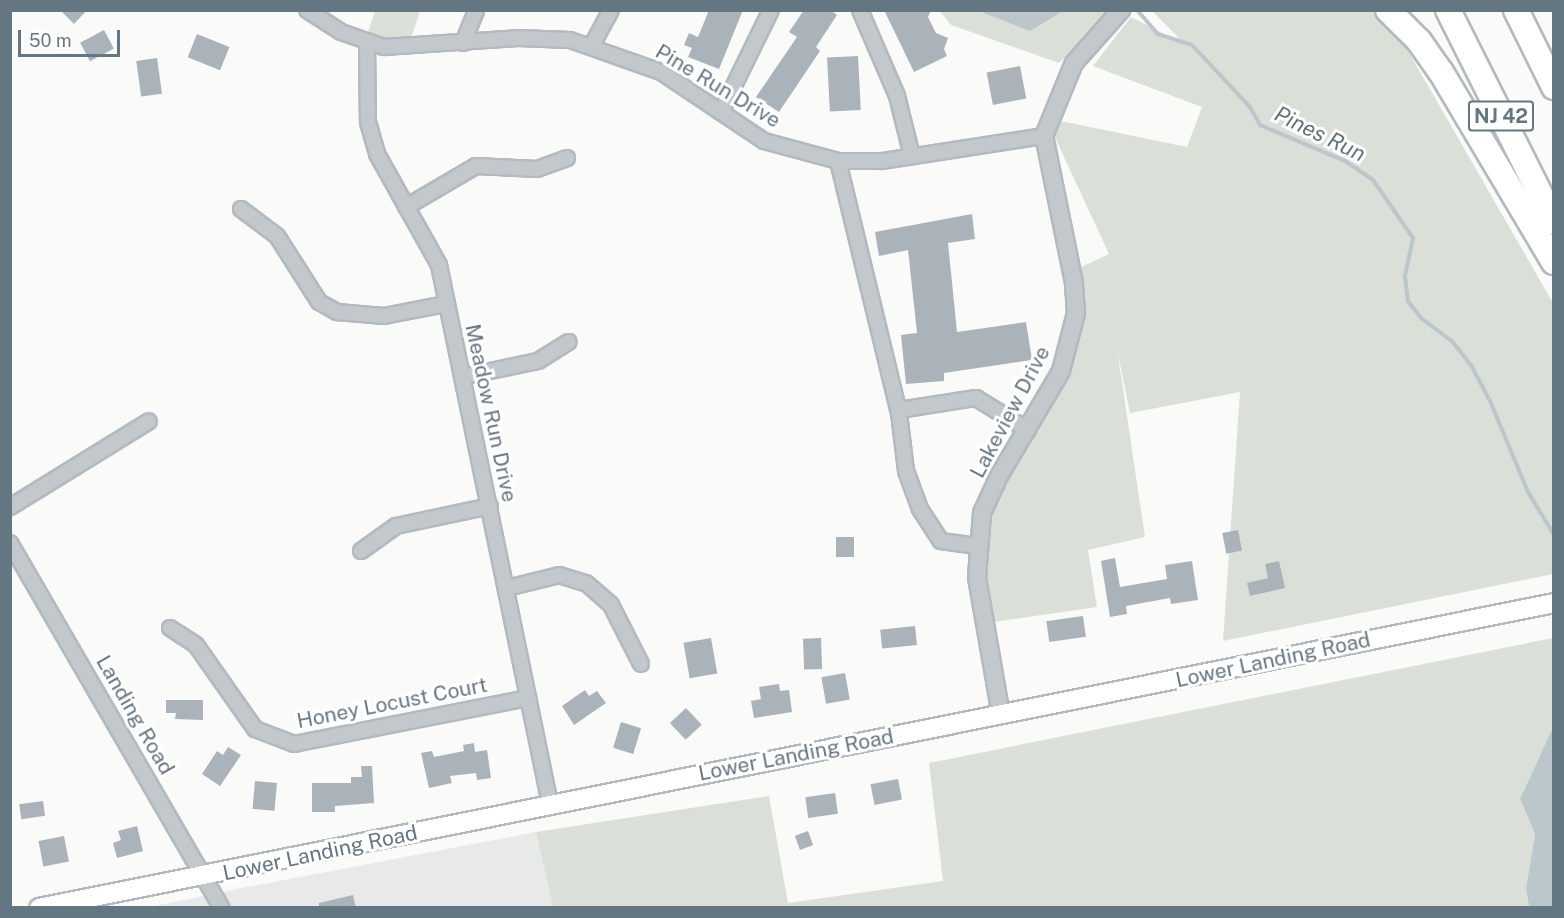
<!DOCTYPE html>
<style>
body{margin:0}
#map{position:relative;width:1564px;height:918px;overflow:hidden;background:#fafaf8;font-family:"Public Sans",sans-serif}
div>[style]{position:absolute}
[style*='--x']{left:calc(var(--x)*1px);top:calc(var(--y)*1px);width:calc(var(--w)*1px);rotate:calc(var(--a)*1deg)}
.built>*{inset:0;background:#e8e9e9}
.green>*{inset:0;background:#dadfd7}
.water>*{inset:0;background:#bbc7cb}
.stream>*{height:4px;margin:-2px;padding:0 2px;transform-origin:2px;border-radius:2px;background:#bbc7cb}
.building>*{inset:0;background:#aab3b9;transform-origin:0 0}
.roads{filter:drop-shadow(2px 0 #b3babf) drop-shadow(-2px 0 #b3babf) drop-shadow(0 2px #b3babf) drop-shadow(0 -2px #b3babf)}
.minor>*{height:14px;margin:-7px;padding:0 7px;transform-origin:7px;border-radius:7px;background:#c3c8cc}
.tertiary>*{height:16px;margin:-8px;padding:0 8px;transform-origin:8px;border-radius:8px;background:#c3c8cc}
.secondary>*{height:18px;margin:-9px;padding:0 9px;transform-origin:9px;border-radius:9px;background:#fff}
.motorway>*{height:24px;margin:-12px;padding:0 12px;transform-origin:12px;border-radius:12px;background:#fff}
span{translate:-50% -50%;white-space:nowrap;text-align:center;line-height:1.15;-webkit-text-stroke:6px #fff;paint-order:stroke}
.shield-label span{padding:2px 4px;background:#fff;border:2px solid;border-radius:4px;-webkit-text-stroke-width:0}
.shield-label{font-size:20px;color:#657683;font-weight:700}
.street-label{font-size:21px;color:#657683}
.water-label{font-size:22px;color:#60757c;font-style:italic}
.frame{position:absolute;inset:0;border:12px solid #657683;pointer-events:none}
.scale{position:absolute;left:18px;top:30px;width:102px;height:27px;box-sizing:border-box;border:3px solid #657683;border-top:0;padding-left:8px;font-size:18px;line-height:21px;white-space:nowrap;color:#657683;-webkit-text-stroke:4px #fff;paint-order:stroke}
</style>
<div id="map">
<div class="built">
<div style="clip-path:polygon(536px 832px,553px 907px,145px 908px,242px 888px)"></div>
</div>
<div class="green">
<div style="clip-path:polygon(375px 11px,420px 11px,409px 44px,366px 38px)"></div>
<div style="clip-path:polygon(940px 11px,1108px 11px,1059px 63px,951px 25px)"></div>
<div style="clip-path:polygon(1152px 11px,1398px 11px,1389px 18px,1553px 303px,1553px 574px,1223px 641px,1240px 392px,1130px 413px,1117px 349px,1145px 537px,1088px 550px,1097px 607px,993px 622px,977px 577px,982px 513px,1061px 371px,1075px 270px,1109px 254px,1046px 118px,1187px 147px,1202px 107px,1093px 66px,1131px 17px,1187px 46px)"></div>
<div style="clip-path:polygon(1553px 638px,1553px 727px,1520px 799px,1535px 834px,1526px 888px,1529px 907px,553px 907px,536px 832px,769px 796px,788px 903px,943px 881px,929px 763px)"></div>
</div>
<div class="water">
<div style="clip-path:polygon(979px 11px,1063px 11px,1030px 31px)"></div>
<div style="clip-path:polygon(1553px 727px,1553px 907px,1529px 907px,1526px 888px,1535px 834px,1520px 799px)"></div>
</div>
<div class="stream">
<div style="--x:1137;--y:10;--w:32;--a:49"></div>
<div style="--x:1158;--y:34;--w:36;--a:18"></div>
<div style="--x:1192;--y:45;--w:85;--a:46.9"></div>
<div style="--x:1250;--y:107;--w:21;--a:61"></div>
<div style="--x:1260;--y:125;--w:92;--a:23"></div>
<div style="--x:1345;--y:161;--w:34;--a:34"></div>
<div style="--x:1373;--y:180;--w:70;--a:55.4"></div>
<div style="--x:1413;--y:238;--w:40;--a:102"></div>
<div style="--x:1405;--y:277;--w:24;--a:83"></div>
<div style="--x:1408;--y:301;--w:21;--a:53"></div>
<div style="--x:1421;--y:318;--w:39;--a:37"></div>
<div style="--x:1452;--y:341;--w:31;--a:52"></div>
<div style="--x:1471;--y:365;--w:41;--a:62.2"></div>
<div style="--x:1490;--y:401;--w:99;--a:67.3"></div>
<div style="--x:1528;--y:492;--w:50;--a:58.8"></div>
</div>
<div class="building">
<div style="clip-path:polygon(60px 10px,87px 10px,74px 24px)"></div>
<div style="clip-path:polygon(709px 10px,743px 10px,719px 69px,688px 57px,692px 48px,684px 45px,689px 33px,698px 37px)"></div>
<div style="clip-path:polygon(804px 10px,830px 10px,837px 15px,816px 47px,820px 51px,779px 112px,756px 97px,797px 37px,789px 32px)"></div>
<div style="clip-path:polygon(884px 10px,931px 10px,928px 17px,936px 33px,948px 38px,944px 49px,947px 56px,914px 72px)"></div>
<div style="left:104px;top:30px;width:21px;height:27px;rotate:62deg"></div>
<div style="left:197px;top:34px;width:35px;height:25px;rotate:22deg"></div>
<div style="left:858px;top:56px;width:54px;height:31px;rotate:87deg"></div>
<div style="left:157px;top:58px;width:36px;height:21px;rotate:82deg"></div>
<div style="left:1020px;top:66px;width:33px;height:34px;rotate:79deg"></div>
<div style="clip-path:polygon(972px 214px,975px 239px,948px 243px,957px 332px,1026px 322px,1032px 360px,944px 373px,944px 381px,906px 384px,901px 335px,917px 333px,908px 250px,879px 256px,875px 232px)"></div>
<div style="left:1238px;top:530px;width:21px;height:16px;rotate:79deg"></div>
<div style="left:836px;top:537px;width:18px;height:20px"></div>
<div style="clip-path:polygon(1115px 558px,1120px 587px,1167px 579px,1165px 565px,1192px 561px,1198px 600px,1171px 604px,1170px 598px,1126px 606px,1127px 614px,1110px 617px,1101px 561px)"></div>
<div style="clip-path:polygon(1279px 561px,1285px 588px,1250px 596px,1247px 583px,1268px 578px,1265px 564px)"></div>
<div style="left:1083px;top:616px;width:21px;height:37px;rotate:82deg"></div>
<div style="left:915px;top:626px;width:19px;height:35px;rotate:84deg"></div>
<div style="left:711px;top:638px;width:36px;height:28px;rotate:80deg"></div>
<div style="left:821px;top:638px;width:31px;height:18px;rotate:88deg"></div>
<div style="left:845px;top:673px;width:27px;height:24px;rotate:80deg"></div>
<div style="clip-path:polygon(779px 684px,780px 691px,789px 690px,792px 712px,754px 718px,751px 701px,761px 699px,759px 687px)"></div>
<div style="clip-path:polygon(585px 690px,589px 696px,597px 691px,606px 703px,574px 725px,562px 706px)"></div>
<div style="clip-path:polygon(166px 700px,203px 700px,203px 720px,175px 719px,176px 713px,166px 713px)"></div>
<div style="left:686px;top:708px;width:23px;height:22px;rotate:47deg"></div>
<div style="left:621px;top:722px;width:21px;height:27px;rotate:17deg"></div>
<div style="clip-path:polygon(474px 743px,475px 752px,487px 750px,491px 778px,477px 780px,476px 773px,450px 776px,452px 783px,429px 788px,421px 753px,432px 751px,434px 757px,464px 751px,463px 745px)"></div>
<div style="clip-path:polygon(228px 747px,241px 755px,220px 786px,202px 774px,217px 751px,223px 755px)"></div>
<div style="clip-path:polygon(361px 766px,372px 766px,374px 803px,335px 806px,335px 812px,312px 812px,312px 783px,351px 783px,351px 777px,362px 777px)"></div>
<div style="left:898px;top:779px;width:21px;height:28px;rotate:79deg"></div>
<div style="left:255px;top:781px;width:22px;height:28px;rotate:5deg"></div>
<div style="left:835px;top:793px;width:21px;height:30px;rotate:82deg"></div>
<div style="left:43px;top:801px;width:15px;height:24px;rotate:82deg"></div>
<div style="clip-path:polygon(137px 826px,143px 851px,117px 858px,113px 843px,121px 840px,118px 831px)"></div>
<div style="left:808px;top:831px;width:15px;height:14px;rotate:70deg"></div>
<div style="left:64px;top:836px;width:26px;height:26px;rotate:79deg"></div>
<div style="clip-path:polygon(353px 895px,356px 908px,319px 908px,319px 903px)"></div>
</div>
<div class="roads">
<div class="minor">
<div style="--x:307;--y:10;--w:40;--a:32.9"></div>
<div style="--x:341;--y:32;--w:46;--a:19.2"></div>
<div style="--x:384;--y:47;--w:134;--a:-3.8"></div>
<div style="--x:518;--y:38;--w:52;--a:2.2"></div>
<div style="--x:570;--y:40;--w:96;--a:19.4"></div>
<div style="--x:661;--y:72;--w:124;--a:33.8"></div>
<div style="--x:764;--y:141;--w:77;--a:15.1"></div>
<div style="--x:838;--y:161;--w:44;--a:0"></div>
<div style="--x:882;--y:161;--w:164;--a:-8.8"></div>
<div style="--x:860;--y:10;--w:94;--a:66.7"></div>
<div style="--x:897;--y:96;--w:62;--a:76"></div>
<div style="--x:367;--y:43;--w:79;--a:89.3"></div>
<div style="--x:368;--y:122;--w:33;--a:74"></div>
<div style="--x:377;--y:154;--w:127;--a:60.8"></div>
<div style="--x:439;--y:265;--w:550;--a:78.36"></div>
<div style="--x:463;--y:43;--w:35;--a:-68"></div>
<div style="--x:591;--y:47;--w:42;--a:-61.6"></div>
<div style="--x:721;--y:112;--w:114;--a:-63.9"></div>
<div style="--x:838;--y:161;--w:259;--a:76.4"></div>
<div style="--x:899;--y:413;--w:58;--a:83.1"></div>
<div style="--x:906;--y:471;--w:40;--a:69.8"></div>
<div style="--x:920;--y:509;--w:38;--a:57"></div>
<div style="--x:941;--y:541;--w:36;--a:8"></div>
<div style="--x:406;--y:207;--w:81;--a:-30.4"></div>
<div style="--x:476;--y:166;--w:61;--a:2.8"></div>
<div style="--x:537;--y:169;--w:32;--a:-20"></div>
<div style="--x:241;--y:209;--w:45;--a:36.9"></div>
<div style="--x:277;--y:236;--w:78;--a:57.5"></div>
<div style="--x:319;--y:302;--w:21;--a:29"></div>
<div style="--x:337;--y:312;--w:47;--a:4.9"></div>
<div style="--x:384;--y:316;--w:62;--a:-11.1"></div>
<div style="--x:462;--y:377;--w:78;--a:-11.9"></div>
<div style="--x:538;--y:361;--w:36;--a:-32"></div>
<div style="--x:899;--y:410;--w:78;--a:-8.9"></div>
<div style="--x:976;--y:398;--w:61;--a:31.6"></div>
<div style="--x:10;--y:507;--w:163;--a:-31.7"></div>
<div style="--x:10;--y:543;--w:422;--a:59.9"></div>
<div style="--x:361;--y:551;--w:43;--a:-35.5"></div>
<div style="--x:396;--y:526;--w:96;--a:-12"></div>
<div style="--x:507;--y:588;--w:54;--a:-14"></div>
<div style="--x:559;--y:575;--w:28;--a:17"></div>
<div style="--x:586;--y:583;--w:33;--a:41"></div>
<div style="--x:611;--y:605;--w:66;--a:63"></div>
<div style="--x:170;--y:628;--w:31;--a:33"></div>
<div style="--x:196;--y:645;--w:103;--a:54.9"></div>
<div style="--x:255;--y:729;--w:42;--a:21"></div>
<div style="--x:294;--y:744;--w:239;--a:-11.1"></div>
</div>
<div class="tertiary">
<div style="--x:1001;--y:715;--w:140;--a:-99.9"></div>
<div style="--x:977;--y:577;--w:64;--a:-85.5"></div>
<div style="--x:982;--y:513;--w:41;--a:-65.3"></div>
<div style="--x:999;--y:476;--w:122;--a:-59.4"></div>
<div style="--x:1061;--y:371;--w:60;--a:-75.5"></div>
<div style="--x:1076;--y:313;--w:30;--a:-94"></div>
<div style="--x:1074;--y:283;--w:150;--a:-101.5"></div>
<div style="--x:1044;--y:136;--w:79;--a:-67.7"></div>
<div style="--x:1074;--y:63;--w:71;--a:-48.4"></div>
</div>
<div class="secondary">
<div style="--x:39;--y:908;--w:1545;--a:-11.38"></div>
</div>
<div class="motorway">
<div style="--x:1388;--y:10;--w:44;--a:45"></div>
<div style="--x:1419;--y:41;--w:38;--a:55"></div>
<div style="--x:1441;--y:72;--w:221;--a:59.3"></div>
<div style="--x:1448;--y:10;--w:237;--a:63.4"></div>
<div style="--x:1516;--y:10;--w:86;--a:63.7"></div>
</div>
</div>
<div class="shield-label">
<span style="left:1501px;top:116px">NJ 42</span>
</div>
<div class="street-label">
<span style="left:718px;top:86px;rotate:31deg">Pine Run Drive</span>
<span style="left:1010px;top:412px;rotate:-62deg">Lakeview Drive</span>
<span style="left:491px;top:413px;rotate:78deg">Meadow Run Drive</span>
<span style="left:1273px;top:660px;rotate:-12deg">Lower Landing Road</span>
<span style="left:392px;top:703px;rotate:-11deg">Honey Locust Court</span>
<span style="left:135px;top:715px;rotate:60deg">Landing Road</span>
<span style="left:796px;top:755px;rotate:-11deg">Lower Landing Road</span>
<span style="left:320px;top:853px;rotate:-12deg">Lower Landing Road</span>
</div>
<div class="water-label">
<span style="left:1320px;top:134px;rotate:26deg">Pines Run</span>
</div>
<div class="frame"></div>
<div class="scale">50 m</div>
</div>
